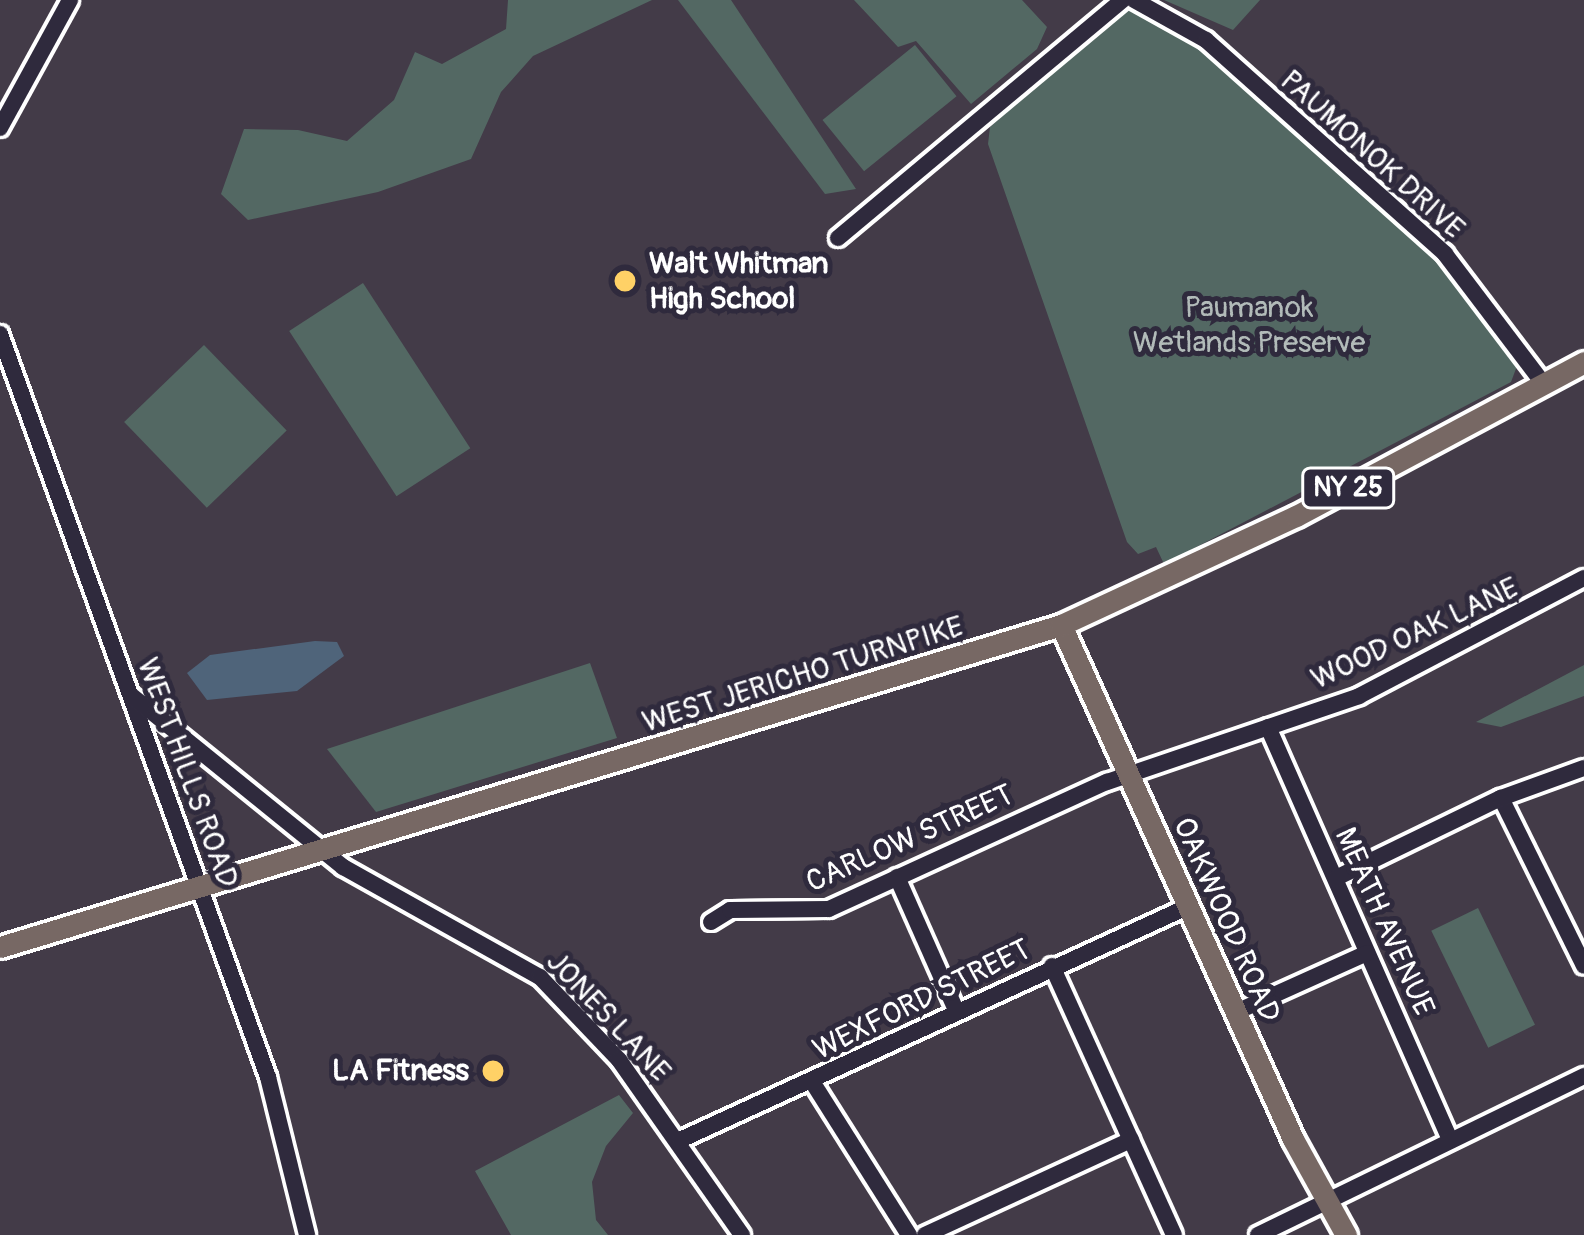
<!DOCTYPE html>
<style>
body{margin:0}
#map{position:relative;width:1584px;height:1235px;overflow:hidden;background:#433b48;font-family:Pangolin,sans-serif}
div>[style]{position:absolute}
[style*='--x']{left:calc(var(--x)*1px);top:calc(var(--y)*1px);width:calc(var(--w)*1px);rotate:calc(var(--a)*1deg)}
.green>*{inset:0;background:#536863;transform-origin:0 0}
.water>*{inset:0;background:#4f647a}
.roads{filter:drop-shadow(3px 0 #fff) drop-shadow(-3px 0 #fff) drop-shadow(0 3px #fff) drop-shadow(0 -3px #fff)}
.minor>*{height:16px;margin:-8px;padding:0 8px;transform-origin:8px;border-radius:8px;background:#2f2a3d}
.major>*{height:21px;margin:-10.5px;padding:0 10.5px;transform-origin:10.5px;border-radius:10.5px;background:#776864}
.dots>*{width:33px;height:33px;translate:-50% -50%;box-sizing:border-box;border:6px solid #2f2a3d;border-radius:50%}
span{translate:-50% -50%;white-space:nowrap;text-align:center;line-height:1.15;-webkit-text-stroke:10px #2f2a3d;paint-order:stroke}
.shield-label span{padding:3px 9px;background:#2f2a3d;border:3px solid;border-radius:9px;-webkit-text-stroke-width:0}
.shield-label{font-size:27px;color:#fff;font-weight:700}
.street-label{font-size:30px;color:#fff}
.poi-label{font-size:30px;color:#fff;font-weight:700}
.left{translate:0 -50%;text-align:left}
.right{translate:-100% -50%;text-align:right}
.park-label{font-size:30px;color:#b2bbb9}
</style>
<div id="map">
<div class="green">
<div style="clip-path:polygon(508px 0,652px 0,533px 56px,501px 92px,471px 159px,378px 192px,248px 220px,221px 194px,244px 129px,298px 130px,347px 141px,394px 100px,415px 52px,442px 64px,506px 29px)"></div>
<div style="clip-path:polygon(678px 0,731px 0,856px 189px,825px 194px)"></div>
<div style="clip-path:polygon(854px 0,1022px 0,1047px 27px,1037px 49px,971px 104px,916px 41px,898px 47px)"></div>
<div style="clip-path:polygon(1164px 0,1260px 0,1233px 30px)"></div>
<div style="clip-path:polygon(1132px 9px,1185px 34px,1432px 254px,1517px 366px,1511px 382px,1164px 564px,1156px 547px,1138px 554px,1127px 542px,988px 144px,990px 127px,1118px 11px)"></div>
<div style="left:915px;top:45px;width:66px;height:119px;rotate:51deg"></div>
<div style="left:363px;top:283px;width:197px;height:88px;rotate:57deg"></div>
<div style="left:204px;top:345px;width:119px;height:111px;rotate:46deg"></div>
<div style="clip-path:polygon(590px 663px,617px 738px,376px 812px,327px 749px)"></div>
<div style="clip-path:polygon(1584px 665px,1584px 696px,1501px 727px,1476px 722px)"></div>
<div style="left:1478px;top:908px;width:130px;height:52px;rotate:64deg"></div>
<div style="clip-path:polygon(619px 1095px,633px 1113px,606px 1146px,592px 1182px,596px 1220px,608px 1235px,511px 1235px,475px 1171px)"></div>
</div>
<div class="water">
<div style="clip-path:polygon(315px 641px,337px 642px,344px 656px,297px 691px,207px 700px,187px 673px,210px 655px)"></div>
</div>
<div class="roads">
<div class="minor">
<div style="--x:1134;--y:0;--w:82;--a:29.1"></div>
<div style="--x:1206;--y:40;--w:321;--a:41.8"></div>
<div style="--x:1445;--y:254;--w:162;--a:52.8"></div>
<div style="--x:0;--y:128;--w:146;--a:-61.3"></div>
<div style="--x:838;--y:238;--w:371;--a:-39.9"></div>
<div style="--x:0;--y:334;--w:790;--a:70.17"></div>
<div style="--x:268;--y:1077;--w:163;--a:76.1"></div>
<div style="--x:132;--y:696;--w:272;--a:39"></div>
<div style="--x:343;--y:867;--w:226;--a:29.2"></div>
<div style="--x:540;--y:977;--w:115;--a:46.4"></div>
<div style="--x:619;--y:1060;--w:214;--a:54.9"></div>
<div style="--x:1268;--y:727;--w:450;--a:66.2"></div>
<div style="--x:1501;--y:798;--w:187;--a:63.7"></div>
<div style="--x:897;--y:877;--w:143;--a:66.1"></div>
<div style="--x:1336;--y:878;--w:183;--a:-25.9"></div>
<div style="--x:1501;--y:798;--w:88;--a:-19.9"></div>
<div style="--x:711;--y:922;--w:22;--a:-32"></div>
<div style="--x:730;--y:910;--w:99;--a:-0.6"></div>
<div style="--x:829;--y:909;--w:306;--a:-24.6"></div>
<div style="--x:1107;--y:782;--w:266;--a:-18.8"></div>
<div style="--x:1359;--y:696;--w:254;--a:-27.7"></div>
<div style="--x:1052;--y:966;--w:295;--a:65.6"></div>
<div style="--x:1234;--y:1013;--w:146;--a:-24.3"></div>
<div style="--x:813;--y:1083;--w:180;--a:57.7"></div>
<div style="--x:680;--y:1140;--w:558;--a:-24.68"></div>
<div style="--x:925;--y:1235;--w:227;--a:-24.8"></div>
<div style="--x:1258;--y:1235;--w:363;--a:-26"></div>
</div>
<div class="major">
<div style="--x:1061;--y:625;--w:564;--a:65.71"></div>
<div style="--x:1293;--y:1139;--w:110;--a:61.1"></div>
<div style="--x:0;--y:947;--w:1109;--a:-16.88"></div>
<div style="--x:1061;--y:625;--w:259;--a:-24.9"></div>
<div style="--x:1296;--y:516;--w:327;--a:-28.1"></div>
</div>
</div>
<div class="dots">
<div style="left:625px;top:281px;background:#ffd166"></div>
<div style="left:493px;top:1071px;background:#ffd166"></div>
</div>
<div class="shield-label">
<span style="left:1348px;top:488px">NY 25</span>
</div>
<div class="street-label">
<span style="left:1372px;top:155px;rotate:42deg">PAUMONOK DRIVE</span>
<span style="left:1415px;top:634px;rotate:-25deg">WOOD OAK LANE</span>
<span style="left:803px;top:675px;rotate:-17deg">WEST JERICHO TURNPIKE</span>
<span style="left:187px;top:773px;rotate:70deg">WEST HILLS ROAD</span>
<span style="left:910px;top:839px;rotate:-24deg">CARLOW STREET</span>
<span style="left:1226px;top:920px;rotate:66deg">OAKWOOD ROAD</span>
<span style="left:1384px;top:922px;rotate:66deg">MEATH AVENUE</span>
<span style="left:922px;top:1000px;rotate:-26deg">WEXFORD STREET</span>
<span style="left:608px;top:1017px;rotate:47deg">JONES LANE</span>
</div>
<div class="poi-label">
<span class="left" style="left:649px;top:281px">Walt Whitman<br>High School</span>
<span class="right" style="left:469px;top:1071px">LA Fitness</span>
</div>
<div class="park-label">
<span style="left:1249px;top:325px">Paumanok<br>Wetlands Preserve</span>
</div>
</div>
